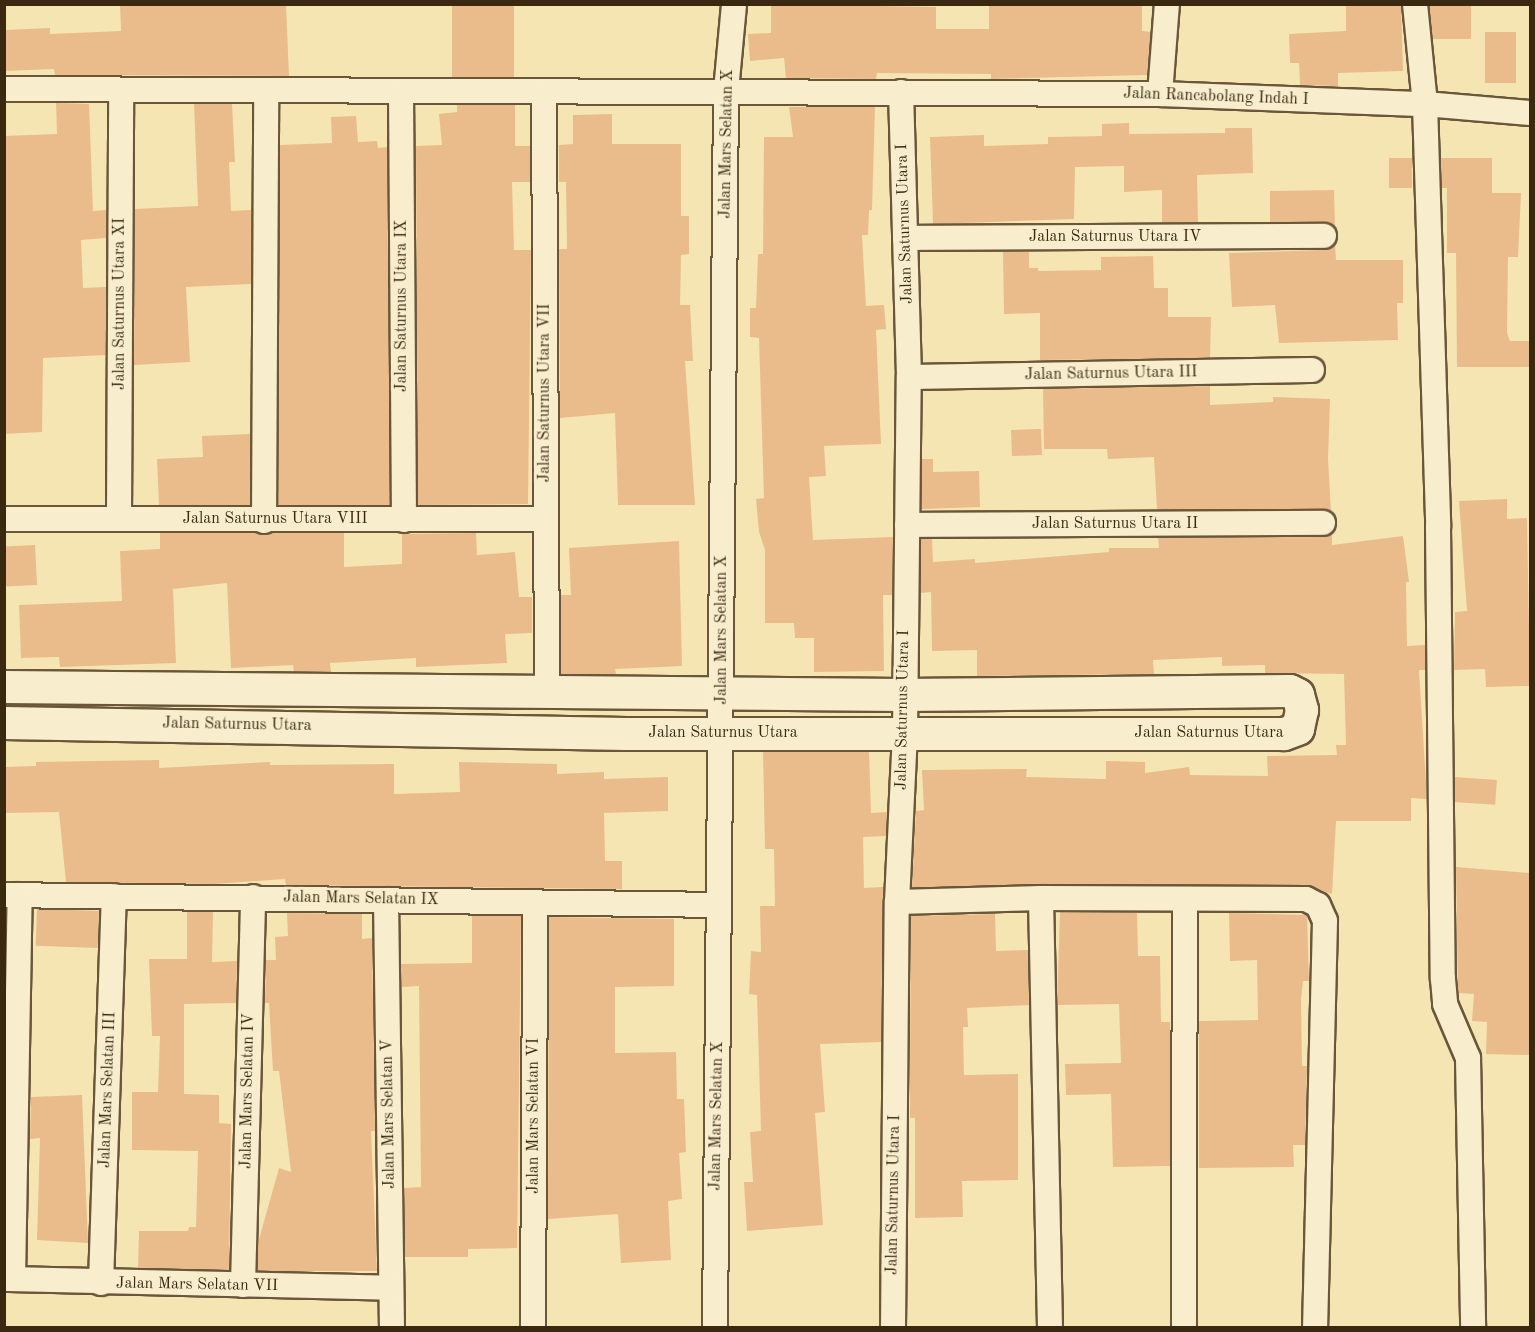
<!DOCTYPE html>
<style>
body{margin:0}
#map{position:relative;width:1535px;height:1332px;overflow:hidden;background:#f5e5b3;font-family:"Old Standard TT",serif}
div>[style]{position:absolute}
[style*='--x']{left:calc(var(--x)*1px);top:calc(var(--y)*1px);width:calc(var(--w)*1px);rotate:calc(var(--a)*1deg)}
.building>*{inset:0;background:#ebbc8b;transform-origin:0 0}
.roads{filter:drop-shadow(2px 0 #6a573a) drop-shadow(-2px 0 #6a573a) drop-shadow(0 2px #6a573a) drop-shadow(0 -2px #6a573a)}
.minor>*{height:24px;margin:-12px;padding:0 12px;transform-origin:12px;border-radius:12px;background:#f8eece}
.tertiary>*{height:32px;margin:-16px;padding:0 16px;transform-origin:16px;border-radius:16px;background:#f8eece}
span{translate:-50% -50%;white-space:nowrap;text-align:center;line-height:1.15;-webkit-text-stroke:5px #f8eece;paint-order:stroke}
.street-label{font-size:16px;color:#3b2811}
.frame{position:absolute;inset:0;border:6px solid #3b2811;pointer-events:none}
</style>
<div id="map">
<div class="building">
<div style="clip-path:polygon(120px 4px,286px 4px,289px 76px,55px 75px,54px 69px,4px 71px,4px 30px,50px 28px,50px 34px,121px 31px)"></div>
<div style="left:452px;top:4px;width:62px;height:73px"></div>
<div style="clip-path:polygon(771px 4px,936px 7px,936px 29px,989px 29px,989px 4px,1142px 4px,1142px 31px,1151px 32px,1147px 75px,991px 79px,991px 74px,877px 73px,876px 79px,786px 78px,784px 58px,750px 61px,748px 34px,771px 33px)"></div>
<div style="clip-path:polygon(1346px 4px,1401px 4px,1403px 71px,1338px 73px,1338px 86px,1300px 85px,1299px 63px,1290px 63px,1289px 34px,1346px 31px)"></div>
<div style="left:1429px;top:4px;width:42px;height:35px"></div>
<div style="left:1485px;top:32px;width:31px;height:51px"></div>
<div style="clip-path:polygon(56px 103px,89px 104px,93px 211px,106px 210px,106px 238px,81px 240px,83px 288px,106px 287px,106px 355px,43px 358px,42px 432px,4px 434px,4px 136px,57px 134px)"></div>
<div style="clip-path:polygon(194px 104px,232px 104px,235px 162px,229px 162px,231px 211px,251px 210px,251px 284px,186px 287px,190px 362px,134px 365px,135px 209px,198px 206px)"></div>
<div style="clip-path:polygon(457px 105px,515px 105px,515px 146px,530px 146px,530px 182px,512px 182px,514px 250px,531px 250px,528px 504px,418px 505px,416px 146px,442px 145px,439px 114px,457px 112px)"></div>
<div style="clip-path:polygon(789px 107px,875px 107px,872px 210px,869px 210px,868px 235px,862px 235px,866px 306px,884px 305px,886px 329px,876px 330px,881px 444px,824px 446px,826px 476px,809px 477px,813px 540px,893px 537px,892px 595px,883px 595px,884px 671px,814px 672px,814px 638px,795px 638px,794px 623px,765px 623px,765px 550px,759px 532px,756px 499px,764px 498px,759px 338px,750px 337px,750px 308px,756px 308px,758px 254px,763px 254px,764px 137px,793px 137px)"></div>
<div style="clip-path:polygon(612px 114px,612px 144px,681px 144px,681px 216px,689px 216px,689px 254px,681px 255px,680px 305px,690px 305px,693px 361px,685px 361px,695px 505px,618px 505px,615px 413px,560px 418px,559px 249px,567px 249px,566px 182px,559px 182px,559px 145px,573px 144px,573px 115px)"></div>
<div style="clip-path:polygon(356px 116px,358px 142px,377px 141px,378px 148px,387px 147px,390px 505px,278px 505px,280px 145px,332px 143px,331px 117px)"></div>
<div style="clip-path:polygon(1129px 123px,1129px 134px,1225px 133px,1225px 128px,1252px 128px,1253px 173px,1197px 175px,1198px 222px,1162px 223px,1162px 190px,1124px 192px,1124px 166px,1075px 167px,1074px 219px,933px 224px,930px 137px,984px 135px,984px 146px,1048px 144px,1048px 137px,1102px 136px,1102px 124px)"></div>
<div style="left:1389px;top:158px;width:23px;height:30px"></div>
<div style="clip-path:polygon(1441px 158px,1492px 158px,1492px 193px,1521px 193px,1518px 257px,1508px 257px,1507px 333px,1510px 341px,1530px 341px,1530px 367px,1457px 367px,1456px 253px,1447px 253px,1447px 188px,1442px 188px)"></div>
<div style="clip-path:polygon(1334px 190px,1335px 227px,1324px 222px,1270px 222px,1270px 191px)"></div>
<div style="clip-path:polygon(1335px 244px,1336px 260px,1403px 260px,1403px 303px,1397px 303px,1398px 340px,1279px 343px,1275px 305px,1232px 307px,1229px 253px,1324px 250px)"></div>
<div style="clip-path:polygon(1003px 252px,1029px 252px,1029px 268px,1038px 268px,1038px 271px,1101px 270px,1101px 257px,1153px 256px,1154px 288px,1168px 288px,1168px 317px,1211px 317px,1210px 358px,1040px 360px,1040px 313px,1004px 314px)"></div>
<div style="clip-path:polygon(1210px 386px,1210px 405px,1273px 402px,1273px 397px,1330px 399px,1328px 459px,1331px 512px,1157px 510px,1154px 457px,1108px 459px,1107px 449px,1044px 449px,1043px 389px)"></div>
<div style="left:1041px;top:429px;width:26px;height:30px;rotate:88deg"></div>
<div style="clip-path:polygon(250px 434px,250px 505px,159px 505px,157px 459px,203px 457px,202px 436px)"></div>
<div style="clip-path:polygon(922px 459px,933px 459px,933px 472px,979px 471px,980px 507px,922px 509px)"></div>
<div style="clip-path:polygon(1507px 499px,1507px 519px,1527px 518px,1530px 686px,1486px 687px,1485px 669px,1454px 670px,1455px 612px,1467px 611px,1459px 501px)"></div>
<div style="clip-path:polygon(160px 533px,344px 533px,344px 567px,402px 564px,402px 534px,476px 533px,477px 555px,515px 552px,519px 597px,532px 597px,532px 633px,505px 634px,507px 663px,416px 667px,416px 658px,330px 663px,331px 672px,294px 672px,293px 665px,231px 668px,227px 583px,173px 589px,176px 663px,60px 667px,59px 657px,21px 658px,19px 605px,122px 601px,120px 551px,160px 549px)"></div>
<div style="clip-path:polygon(1332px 534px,1332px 545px,1403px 536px,1409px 582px,1406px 582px,1407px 646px,1425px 645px,1425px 670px,1419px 670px,1427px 799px,1411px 798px,1411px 821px,1336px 821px,1332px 894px,1306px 885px,912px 887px,916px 811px,924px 810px,922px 770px,1027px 769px,1026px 777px,1106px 779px,1106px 761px,1145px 762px,1145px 773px,1189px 767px,1190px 775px,1268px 776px,1267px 756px,1337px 755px,1336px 745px,1346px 745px,1344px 674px,1265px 673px,1265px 665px,1222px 666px,1222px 657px,1153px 660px,1154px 674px,977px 676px,977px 650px,932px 651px,931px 592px,921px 593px,921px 539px,932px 539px,933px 562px,975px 559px,975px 563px,1109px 552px,1109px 548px,1159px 548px,1158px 538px,1323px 537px)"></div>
<div style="clip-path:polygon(679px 541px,682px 666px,615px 669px,616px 674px,561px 674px,561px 595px,571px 595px,569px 548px)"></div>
<div style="left:35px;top:545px;width:40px;height:31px;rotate:87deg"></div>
<div style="clip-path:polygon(763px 752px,869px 752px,871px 813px,887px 812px,886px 836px,863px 837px,864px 888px,883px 887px,881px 1042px,820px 1044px,825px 1112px,815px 1113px,823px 1225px,747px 1231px,744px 1182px,753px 1182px,750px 1132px,761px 1131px,757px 995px,749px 994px,751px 951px,761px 952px,760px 906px,775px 906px,774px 849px,765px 849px)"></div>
<div style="clip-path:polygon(159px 760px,159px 768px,270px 762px,270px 765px,394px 764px,394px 794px,460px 792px,459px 762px,557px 764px,557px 774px,604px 772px,604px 779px,668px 777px,668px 811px,604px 813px,605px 861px,622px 861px,622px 889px,286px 885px,285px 879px,213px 884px,66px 882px,59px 812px,4px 813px,4px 767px,36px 766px,36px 762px)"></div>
<div style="left:1455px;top:777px;width:42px;height:25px;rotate:4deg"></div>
<div style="clip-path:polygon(1456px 867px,1530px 873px,1530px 1055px,1486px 1054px,1487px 1022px,1472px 1021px,1474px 994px,1458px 993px)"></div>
<div style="left:99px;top:911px;width:37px;height:62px;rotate:92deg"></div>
<div style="clip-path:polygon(187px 912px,213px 912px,212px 962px,237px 961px,236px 1003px,184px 1004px,184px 1094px,219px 1095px,219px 1123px,231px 1124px,229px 1270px,138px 1268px,139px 1231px,188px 1231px,189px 1227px,196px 1227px,198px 1151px,132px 1150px,132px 1092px,158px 1092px,160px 1036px,152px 1036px,149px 959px,187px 959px)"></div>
<div style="clip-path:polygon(1060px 912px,1137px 913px,1138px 956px,1160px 956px,1161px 1022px,1170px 1022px,1170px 1166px,1113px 1167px,1111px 1094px,1066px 1095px,1065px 1064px,1121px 1063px,1119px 1004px,1057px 1005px)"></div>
<div style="clip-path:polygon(287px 913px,362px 914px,362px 939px,372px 938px,375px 1131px,371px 1131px,377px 1271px,258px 1271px,258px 1243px,279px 1168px,291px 1172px,279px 1071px,273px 1071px,269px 1003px,265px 1003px,266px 960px,276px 960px,275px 937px,288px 936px)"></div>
<div style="clip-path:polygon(1229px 913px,1307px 915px,1309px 981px,1303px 981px,1301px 999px,1302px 1066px,1307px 1066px,1305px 1145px,1293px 1145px,1294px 1167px,1199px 1168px,1199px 1021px,1258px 1020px,1257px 960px,1230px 961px)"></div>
<div style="clip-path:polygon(995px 914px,996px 951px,1028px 950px,1029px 1005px,967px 1008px,968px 1027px,963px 1027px,964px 1075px,1018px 1074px,1018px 1180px,962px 1181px,963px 1217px,915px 1218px,915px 1118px,910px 1118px,910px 1069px,911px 916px)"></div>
<div style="clip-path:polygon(472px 916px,521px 916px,517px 1248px,468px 1249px,468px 1257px,405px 1257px,404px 1188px,421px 1187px,419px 986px,401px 987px,401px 964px,472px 963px)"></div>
<div style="clip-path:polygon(549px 917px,674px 919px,674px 986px,615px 987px,615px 1053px,676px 1052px,677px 1099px,684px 1099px,686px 1152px,679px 1153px,682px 1199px,668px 1201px,671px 1260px,621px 1263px,618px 1214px,548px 1219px)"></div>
<div style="clip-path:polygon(82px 1095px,88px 1243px,37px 1240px,40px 1138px,30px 1139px,31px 1097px)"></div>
</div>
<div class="roads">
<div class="minor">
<div style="--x:1415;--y:4;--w:100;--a:84.3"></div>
<div style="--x:1425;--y:104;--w:423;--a:88.2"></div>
<div style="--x:1438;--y:527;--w:452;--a:89.4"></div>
<div style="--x:1443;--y:979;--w:25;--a:85"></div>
<div style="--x:1445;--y:1004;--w:59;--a:66.9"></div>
<div style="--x:1468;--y:1058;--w:270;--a:88.9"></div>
<div style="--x:4;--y:89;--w:1156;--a:0.25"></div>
<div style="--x:1160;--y:94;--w:265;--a:2.2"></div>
<div style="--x:1425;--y:104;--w:105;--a:4.9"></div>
<div style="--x:401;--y:91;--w:429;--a:89.6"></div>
<div style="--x:544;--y:94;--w:599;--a:89.71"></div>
<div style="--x:1160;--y:94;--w:90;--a:-85.6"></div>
<div style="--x:905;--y:238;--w:419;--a:-0.3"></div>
<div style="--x:909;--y:377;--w:403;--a:-1"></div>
<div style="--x:119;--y:517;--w:427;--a:-89.7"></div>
<div style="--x:4;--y:519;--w:541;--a:0"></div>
<div style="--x:264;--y:521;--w:429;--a:-89.7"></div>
<div style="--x:907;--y:525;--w:416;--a:-0.3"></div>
<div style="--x:4;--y:895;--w:714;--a:0.8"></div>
<div style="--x:1041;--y:898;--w:430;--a:88.8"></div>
<div style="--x:386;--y:900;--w:428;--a:89.2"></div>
<div style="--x:897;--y:902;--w:144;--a:-1.6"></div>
<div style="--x:1041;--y:898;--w:265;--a:0.2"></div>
<div style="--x:1306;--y:899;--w:13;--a:27"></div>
<div style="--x:1318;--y:905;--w:17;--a:66"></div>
<div style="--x:1325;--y:921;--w:407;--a:91.4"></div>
<div style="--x:4;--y:1279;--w:386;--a:1.3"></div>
<div style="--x:13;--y:1279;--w:384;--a:-89"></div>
<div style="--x:101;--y:1283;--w:387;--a:-88.1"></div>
<div style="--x:243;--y:1285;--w:388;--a:-88.5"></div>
<div style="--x:533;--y:1328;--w:424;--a:-89.7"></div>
<div style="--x:715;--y:1328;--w:1237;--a:-89.49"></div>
<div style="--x:726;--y:91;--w:87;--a:-84.7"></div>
<div style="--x:893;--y:1328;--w:426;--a:-89.5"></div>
<div style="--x:897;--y:902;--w:168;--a:-87.3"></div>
<div style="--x:905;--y:734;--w:357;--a:-89.4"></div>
<div style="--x:909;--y:377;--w:285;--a:-91.6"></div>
<div style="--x:1184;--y:1328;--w:429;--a:-89.9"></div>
</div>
<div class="tertiary">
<div style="--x:4;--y:687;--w:899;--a:0.51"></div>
<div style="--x:903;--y:695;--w:387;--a:-0.6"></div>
<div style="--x:1290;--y:691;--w:9;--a:27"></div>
<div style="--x:1298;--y:695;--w:16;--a:75"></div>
<div style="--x:1302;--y:710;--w:19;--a:102"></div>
<div style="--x:1298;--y:729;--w:15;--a:160"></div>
<div style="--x:1284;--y:734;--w:658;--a:180"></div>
<div style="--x:626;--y:734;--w:622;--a:-178.99"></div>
</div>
</div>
<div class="street-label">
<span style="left:1216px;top:97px;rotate:2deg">Jalan Rancabolang Indah I</span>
<span style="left:727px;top:144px;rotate:-89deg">Jalan Mars Selatan X</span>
<span style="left:905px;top:224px;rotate:-92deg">Jalan Saturnus Utara I</span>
<span style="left:1115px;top:237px">Jalan Saturnus Utara IV</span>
<span style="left:120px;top:304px;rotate:-90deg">Jalan Saturnus Utara XI</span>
<span style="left:402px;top:306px;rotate:-90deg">Jalan Saturnus Utara IX</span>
<span style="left:1111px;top:374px;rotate:-1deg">Jalan Saturnus Utara III</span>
<span style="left:545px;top:393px;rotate:-90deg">Jalan Saturnus Utara VII</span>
<span style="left:275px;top:519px">Jalan Saturnus Utara VIII</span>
<span style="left:1115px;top:524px">Jalan Saturnus Utara II</span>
<span style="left:722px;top:630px;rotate:-90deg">Jalan Mars Selatan X</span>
<span style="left:903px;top:710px;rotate:-89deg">Jalan Saturnus Utara I</span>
<span style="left:237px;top:725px;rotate:1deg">Jalan Saturnus Utara</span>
<span style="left:723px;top:733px">Jalan Saturnus Utara</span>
<span style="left:1209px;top:733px">Jalan Saturnus Utara</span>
<span style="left:361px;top:899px;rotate:1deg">Jalan Mars Selatan IX</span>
<span style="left:108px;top:1090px;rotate:-88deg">Jalan Mars Selatan III</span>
<span style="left:248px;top:1091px;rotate:-89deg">Jalan Mars Selatan IV</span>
<span style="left:389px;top:1114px;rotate:-91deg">Jalan Mars Selatan V</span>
<span style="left:534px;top:1116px;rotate:-90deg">Jalan Mars Selatan VI</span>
<span style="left:717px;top:1116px;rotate:-89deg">Jalan Mars Selatan X</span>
<span style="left:894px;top:1195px;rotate:-89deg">Jalan Saturnus Utara I</span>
<span style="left:197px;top:1285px;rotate:1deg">Jalan Mars Selatan VII</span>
</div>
<div class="frame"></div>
</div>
